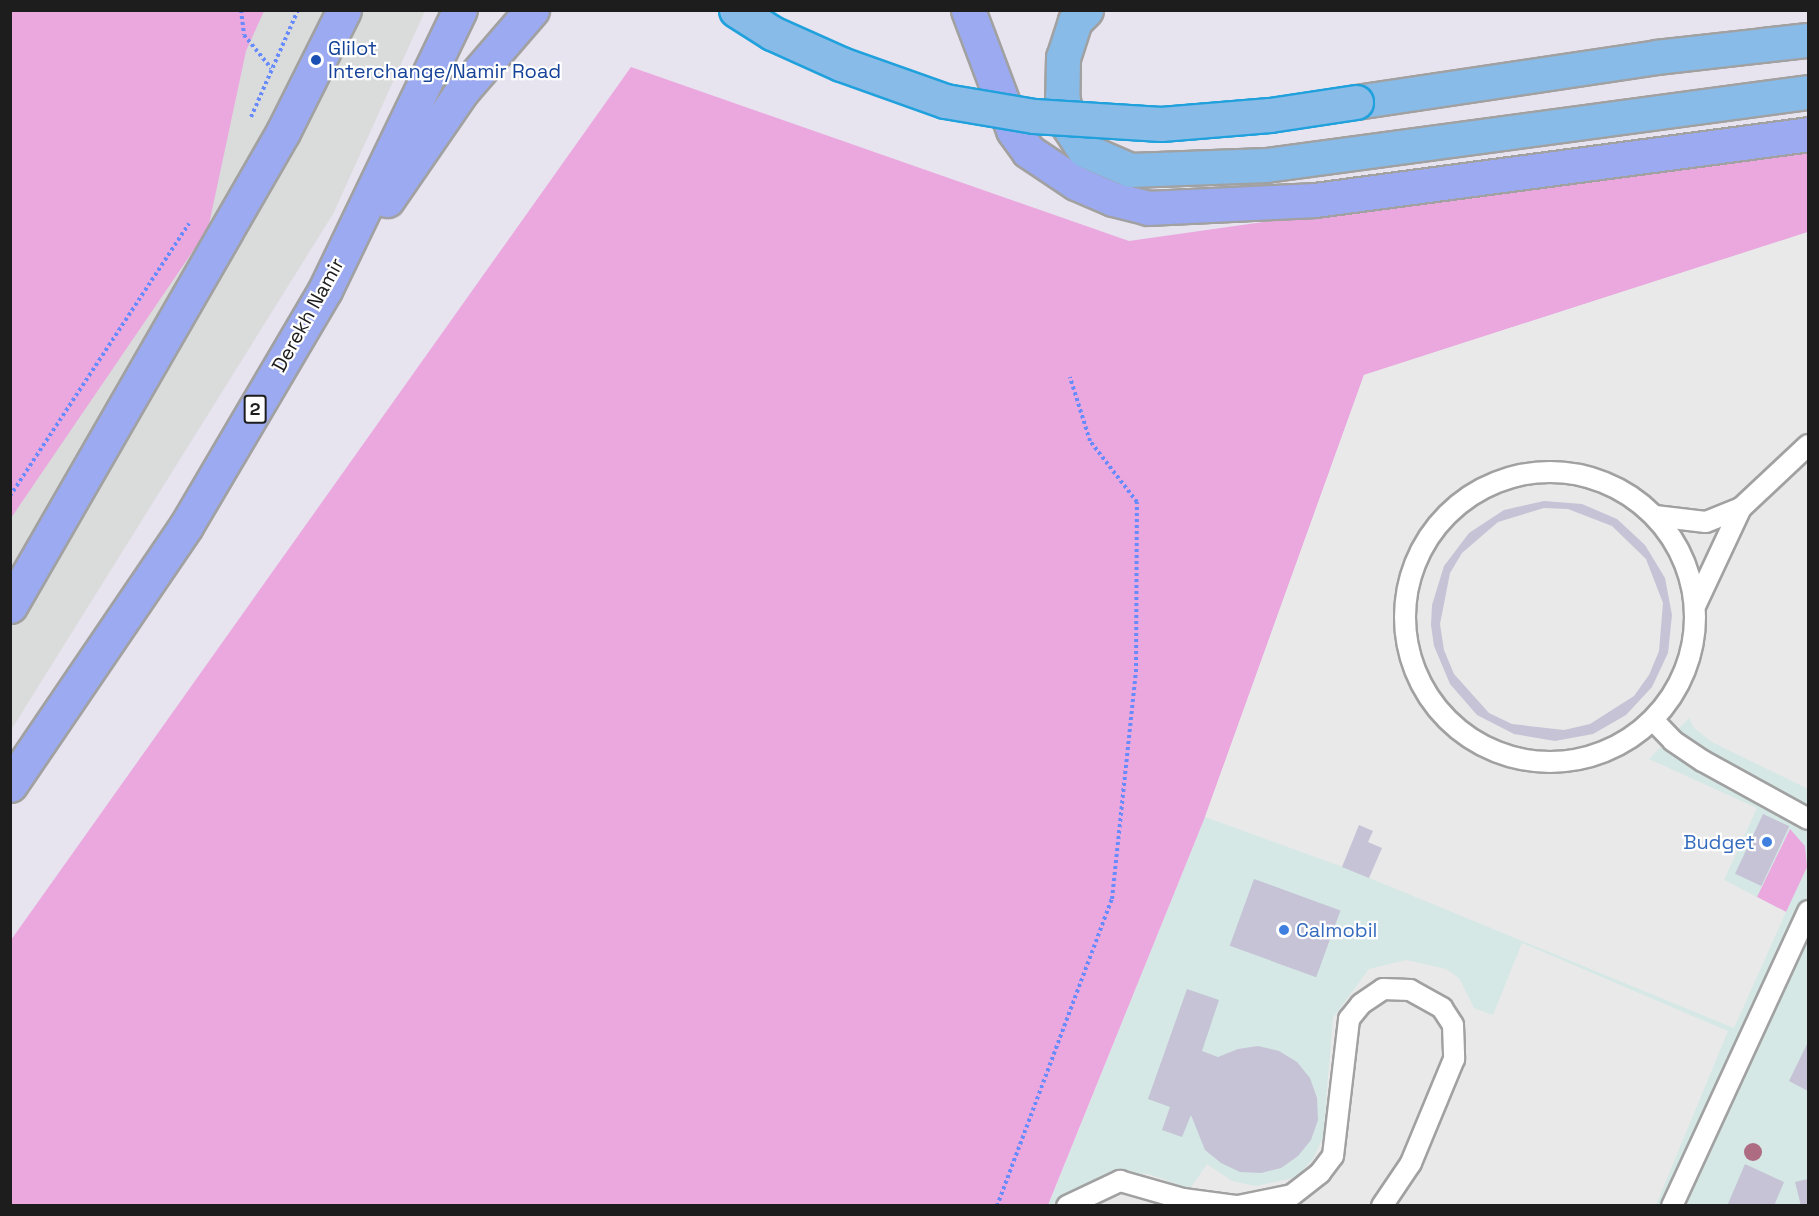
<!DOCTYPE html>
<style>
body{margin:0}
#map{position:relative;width:1819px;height:1216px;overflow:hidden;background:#e7e3ef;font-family:"Space Grotesk",sans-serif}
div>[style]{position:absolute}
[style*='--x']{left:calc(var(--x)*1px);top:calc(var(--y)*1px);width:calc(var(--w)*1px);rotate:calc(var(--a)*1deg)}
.residential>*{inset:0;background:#dadbdb}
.industrial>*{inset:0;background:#d5e8e5}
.grass>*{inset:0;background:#eaa8df}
.parking>*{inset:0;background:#e9e9e9}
.building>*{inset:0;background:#c5c3d5;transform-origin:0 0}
.path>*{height:4px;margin-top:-2px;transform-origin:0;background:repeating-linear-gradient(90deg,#678bfc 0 3px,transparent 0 6px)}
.roads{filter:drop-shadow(2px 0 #a1a1a1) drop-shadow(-2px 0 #a1a1a1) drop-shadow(0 2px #a1a1a1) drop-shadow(0 -2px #a1a1a1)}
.service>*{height:20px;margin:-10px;padding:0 10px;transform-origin:10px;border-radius:10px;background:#fff}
.service>.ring{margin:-10px;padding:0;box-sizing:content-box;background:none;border:20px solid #fff;border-radius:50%}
.trunk>*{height:33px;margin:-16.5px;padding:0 16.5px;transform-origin:16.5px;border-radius:16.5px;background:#9caaf2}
.motorway>*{height:33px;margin:-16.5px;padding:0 16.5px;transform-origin:16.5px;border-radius:16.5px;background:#89bbe8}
.bridges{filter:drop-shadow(2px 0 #21a1dc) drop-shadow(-2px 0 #21a1dc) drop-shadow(0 2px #21a1dc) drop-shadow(0 -2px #21a1dc)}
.motorway-bridge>*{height:33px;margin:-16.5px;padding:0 16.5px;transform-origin:16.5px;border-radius:16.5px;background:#89bbe8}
.trees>*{width:18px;height:18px;margin:-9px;border-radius:50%;background:#ad6c82}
.dots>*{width:16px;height:16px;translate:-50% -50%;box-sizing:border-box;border:3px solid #fff;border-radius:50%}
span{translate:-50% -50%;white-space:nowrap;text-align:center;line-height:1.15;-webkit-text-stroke:4.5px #fff;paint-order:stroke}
.shield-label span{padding:2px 4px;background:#fff;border:2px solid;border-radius:4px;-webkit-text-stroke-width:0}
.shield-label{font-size:18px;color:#1d1d1d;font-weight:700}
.transit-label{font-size:20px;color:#164399}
.left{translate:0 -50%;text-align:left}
.street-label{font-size:20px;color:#1d1d1d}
.shop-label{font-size:20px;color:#366cbe}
.right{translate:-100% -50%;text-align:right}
.frame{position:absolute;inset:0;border:12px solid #1d1d1d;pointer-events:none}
</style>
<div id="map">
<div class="residential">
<div style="clip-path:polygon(11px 11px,425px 11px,333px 214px,11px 730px)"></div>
</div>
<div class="industrial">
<div style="clip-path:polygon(1808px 232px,1808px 1205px,1048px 1206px,1205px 817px,1364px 375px)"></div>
</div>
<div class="grass">
<div style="clip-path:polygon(11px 10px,264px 11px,246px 51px,208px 229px,11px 518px)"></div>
<div style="clip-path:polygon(631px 67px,1129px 241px,1808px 145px,1808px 232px,1364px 375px,1205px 817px,1048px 1205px,11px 1206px,11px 940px)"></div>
<div style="clip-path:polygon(1790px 829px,1805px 846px,1807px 867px,1786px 912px,1757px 897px)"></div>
</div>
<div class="parking">
<div style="clip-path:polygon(1808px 232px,1808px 789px,1712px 742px,1694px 728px,1689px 718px,1649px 759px,1757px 808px,1724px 880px,1786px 912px,1734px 1028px,1340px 866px,1205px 817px,1364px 375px)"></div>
<div style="clip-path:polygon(1522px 943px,1728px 1031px,1656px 1205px,1048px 1206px,1108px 1173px,1149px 1174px,1190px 1189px,1207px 1164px,1232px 1181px,1256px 1186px,1297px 1177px,1313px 1159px,1323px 1137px,1333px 1018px,1369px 969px,1406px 960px,1446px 969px,1459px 978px,1474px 1008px,1493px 1015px)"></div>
</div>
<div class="building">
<div style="clip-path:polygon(evenodd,1544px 501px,1582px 504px,1617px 519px,1645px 545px,1665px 578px,1672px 615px,1668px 653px,1652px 687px,1626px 715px,1593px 734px,1555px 741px,1514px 734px,1477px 715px,1450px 684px,1434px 646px,1431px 625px,1432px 605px,1444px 566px,1469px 533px,1504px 510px,1544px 501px,1544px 508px,1568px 509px,1612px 526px,1646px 559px,1663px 603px,1659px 651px,1649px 675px,1634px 696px,1590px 724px,1564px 730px,1512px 724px,1489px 713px,1454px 674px,1444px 650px,1440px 624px,1450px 573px,1462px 553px,1498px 522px,1544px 508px)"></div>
<div style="left:1763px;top:814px;width:29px;height:66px;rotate:25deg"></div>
<div style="clip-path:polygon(1359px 825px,1373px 831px,1368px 842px,1382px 848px,1369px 878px,1342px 867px)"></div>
<div style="left:1254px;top:879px;width:92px;height:71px;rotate:20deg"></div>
<div style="clip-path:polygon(1187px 989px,1219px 1000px,1202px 1051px,1218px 1057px,1238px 1049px,1258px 1046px,1279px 1051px,1297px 1062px,1310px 1078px,1317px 1098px,1318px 1120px,1311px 1140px,1298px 1156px,1281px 1168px,1261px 1173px,1240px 1172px,1221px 1163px,1205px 1150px,1191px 1115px,1182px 1137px,1162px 1130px,1170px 1107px,1148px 1099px)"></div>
<div style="clip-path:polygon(1808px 1042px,1808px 1091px,1789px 1081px)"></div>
<div style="clip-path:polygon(1745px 1164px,1784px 1182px,1774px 1206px,1727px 1206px)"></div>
<div style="clip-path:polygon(1808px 1179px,1808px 1206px,1801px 1206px,1795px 1182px)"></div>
</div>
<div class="path">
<div style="--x:241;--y:10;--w:25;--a:83"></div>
<div style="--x:244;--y:35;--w:43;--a:50.7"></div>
<div style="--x:251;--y:117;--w:117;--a:-66.3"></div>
<div style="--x:10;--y:496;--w:326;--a:-56.7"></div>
<div style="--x:997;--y:1206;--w:328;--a:-69.5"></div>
<div style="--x:1112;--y:899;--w:228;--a:-84"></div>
<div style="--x:1136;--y:672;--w:170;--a:-89.7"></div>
<div style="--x:1137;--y:502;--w:77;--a:-127.6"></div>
<div style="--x:1090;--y:441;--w:67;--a:-107.4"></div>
</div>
<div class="roads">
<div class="service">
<div class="ring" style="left:1405px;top:472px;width:270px;height:270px"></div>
<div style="--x:1655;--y:516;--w:51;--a:6.7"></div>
<div style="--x:1706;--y:522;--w:38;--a:-22"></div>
<div style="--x:1696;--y:604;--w:106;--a:-64.9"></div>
<div style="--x:1741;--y:508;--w:92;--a:-43.2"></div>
<div style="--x:1653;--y:720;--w:29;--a:46"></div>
<div style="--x:1673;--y:741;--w:36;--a:34"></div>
<div style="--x:1703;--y:761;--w:120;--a:28.9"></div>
<div style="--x:1067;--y:1206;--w:59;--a:-25.3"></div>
<div style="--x:1120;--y:1181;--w:66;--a:15.9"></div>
<div style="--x:1183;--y:1199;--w:53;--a:7.5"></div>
<div style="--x:1238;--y:1206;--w:55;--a:-11.5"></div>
<div style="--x:1292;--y:1195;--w:36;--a:-38"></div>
<div style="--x:1320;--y:1173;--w:21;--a:-53"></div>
<div style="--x:1333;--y:1156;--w:138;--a:-83.3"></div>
<div style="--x:1349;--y:1019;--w:19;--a:-51"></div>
<div style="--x:1361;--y:1004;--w:27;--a:-34"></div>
<div style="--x:1383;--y:989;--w:27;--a:2"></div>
<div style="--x:1410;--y:990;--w:37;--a:29"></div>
<div style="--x:1442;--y:1008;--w:20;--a:57"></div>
<div style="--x:1453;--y:1025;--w:34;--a:88"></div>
<div style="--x:1454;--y:1059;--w:113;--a:112.5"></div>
<div style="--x:1411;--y:1163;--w:52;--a:124"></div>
<div style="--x:1672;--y:1206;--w:325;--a:-65.2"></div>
</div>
<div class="trunk">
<div style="--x:968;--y:10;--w:128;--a:69.4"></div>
<div style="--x:1013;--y:130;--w:26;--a:54"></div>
<div style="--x:1028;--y:151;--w:58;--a:33.7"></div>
<div style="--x:1076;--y:183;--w:40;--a:23.4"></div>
<div style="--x:1113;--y:199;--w:36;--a:14"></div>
<div style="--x:1148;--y:208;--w:167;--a:-2.7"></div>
<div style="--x:1315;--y:200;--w:497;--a:-7.6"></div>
<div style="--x:387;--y:200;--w:132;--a:-55.5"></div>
<div style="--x:462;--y:91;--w:107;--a:-49.2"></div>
<div style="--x:10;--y:606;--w:547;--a:-60.06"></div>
<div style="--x:283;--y:132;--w:136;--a:-63.4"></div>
<div style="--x:10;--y:785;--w:313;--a:-55.8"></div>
<div style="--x:186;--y:526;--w:274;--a:-59.5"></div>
<div style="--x:325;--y:290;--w:311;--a:-64.3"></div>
</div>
<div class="motorway">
<div style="--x:1086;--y:10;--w:16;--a:135"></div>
<div style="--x:1075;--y:21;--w:38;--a:108"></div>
<div style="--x:1063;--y:57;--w:39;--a:91"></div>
<div style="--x:1062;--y:96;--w:32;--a:77"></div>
<div style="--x:1069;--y:127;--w:27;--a:57"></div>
<div style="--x:1084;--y:150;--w:50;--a:23.5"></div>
<div style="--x:1130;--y:170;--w:136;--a:-2.1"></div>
<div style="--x:1266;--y:165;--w:547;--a:-7.67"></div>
<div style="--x:1356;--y:102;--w:303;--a:-8.5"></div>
<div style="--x:1656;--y:57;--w:153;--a:-6.4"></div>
</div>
</div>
<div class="bridges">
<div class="motorway-bridge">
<div style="--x:736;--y:10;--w:43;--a:32.6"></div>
<div style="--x:772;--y:33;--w:76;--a:24.2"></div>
<div style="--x:841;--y:64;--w:110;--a:19.6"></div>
<div style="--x:945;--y:101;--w:90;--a:9.6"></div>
<div style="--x:1034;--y:116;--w:127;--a:3.6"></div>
<div style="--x:1161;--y:124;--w:109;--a:-4.7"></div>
<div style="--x:1270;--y:115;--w:87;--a:-8.6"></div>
</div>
</div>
<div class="trees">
<div style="left:1753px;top:1152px"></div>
</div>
<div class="dots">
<div style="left:316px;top:60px;background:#1a4fb4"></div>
<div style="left:1767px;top:842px;background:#3f7fe0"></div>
<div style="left:1284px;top:930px;background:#3f7fe0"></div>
</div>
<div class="shield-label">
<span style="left:255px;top:409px">2</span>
</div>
<div class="transit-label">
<span class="left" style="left:328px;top:60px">Glilot<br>Interchange/Namir Road</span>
</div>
<div class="street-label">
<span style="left:308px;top:315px;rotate:-61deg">Derekh Namir</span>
</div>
<div class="shop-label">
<span class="right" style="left:1755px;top:842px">Budget</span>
<span class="left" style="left:1296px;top:930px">Calmobil</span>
</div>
<div class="frame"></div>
</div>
